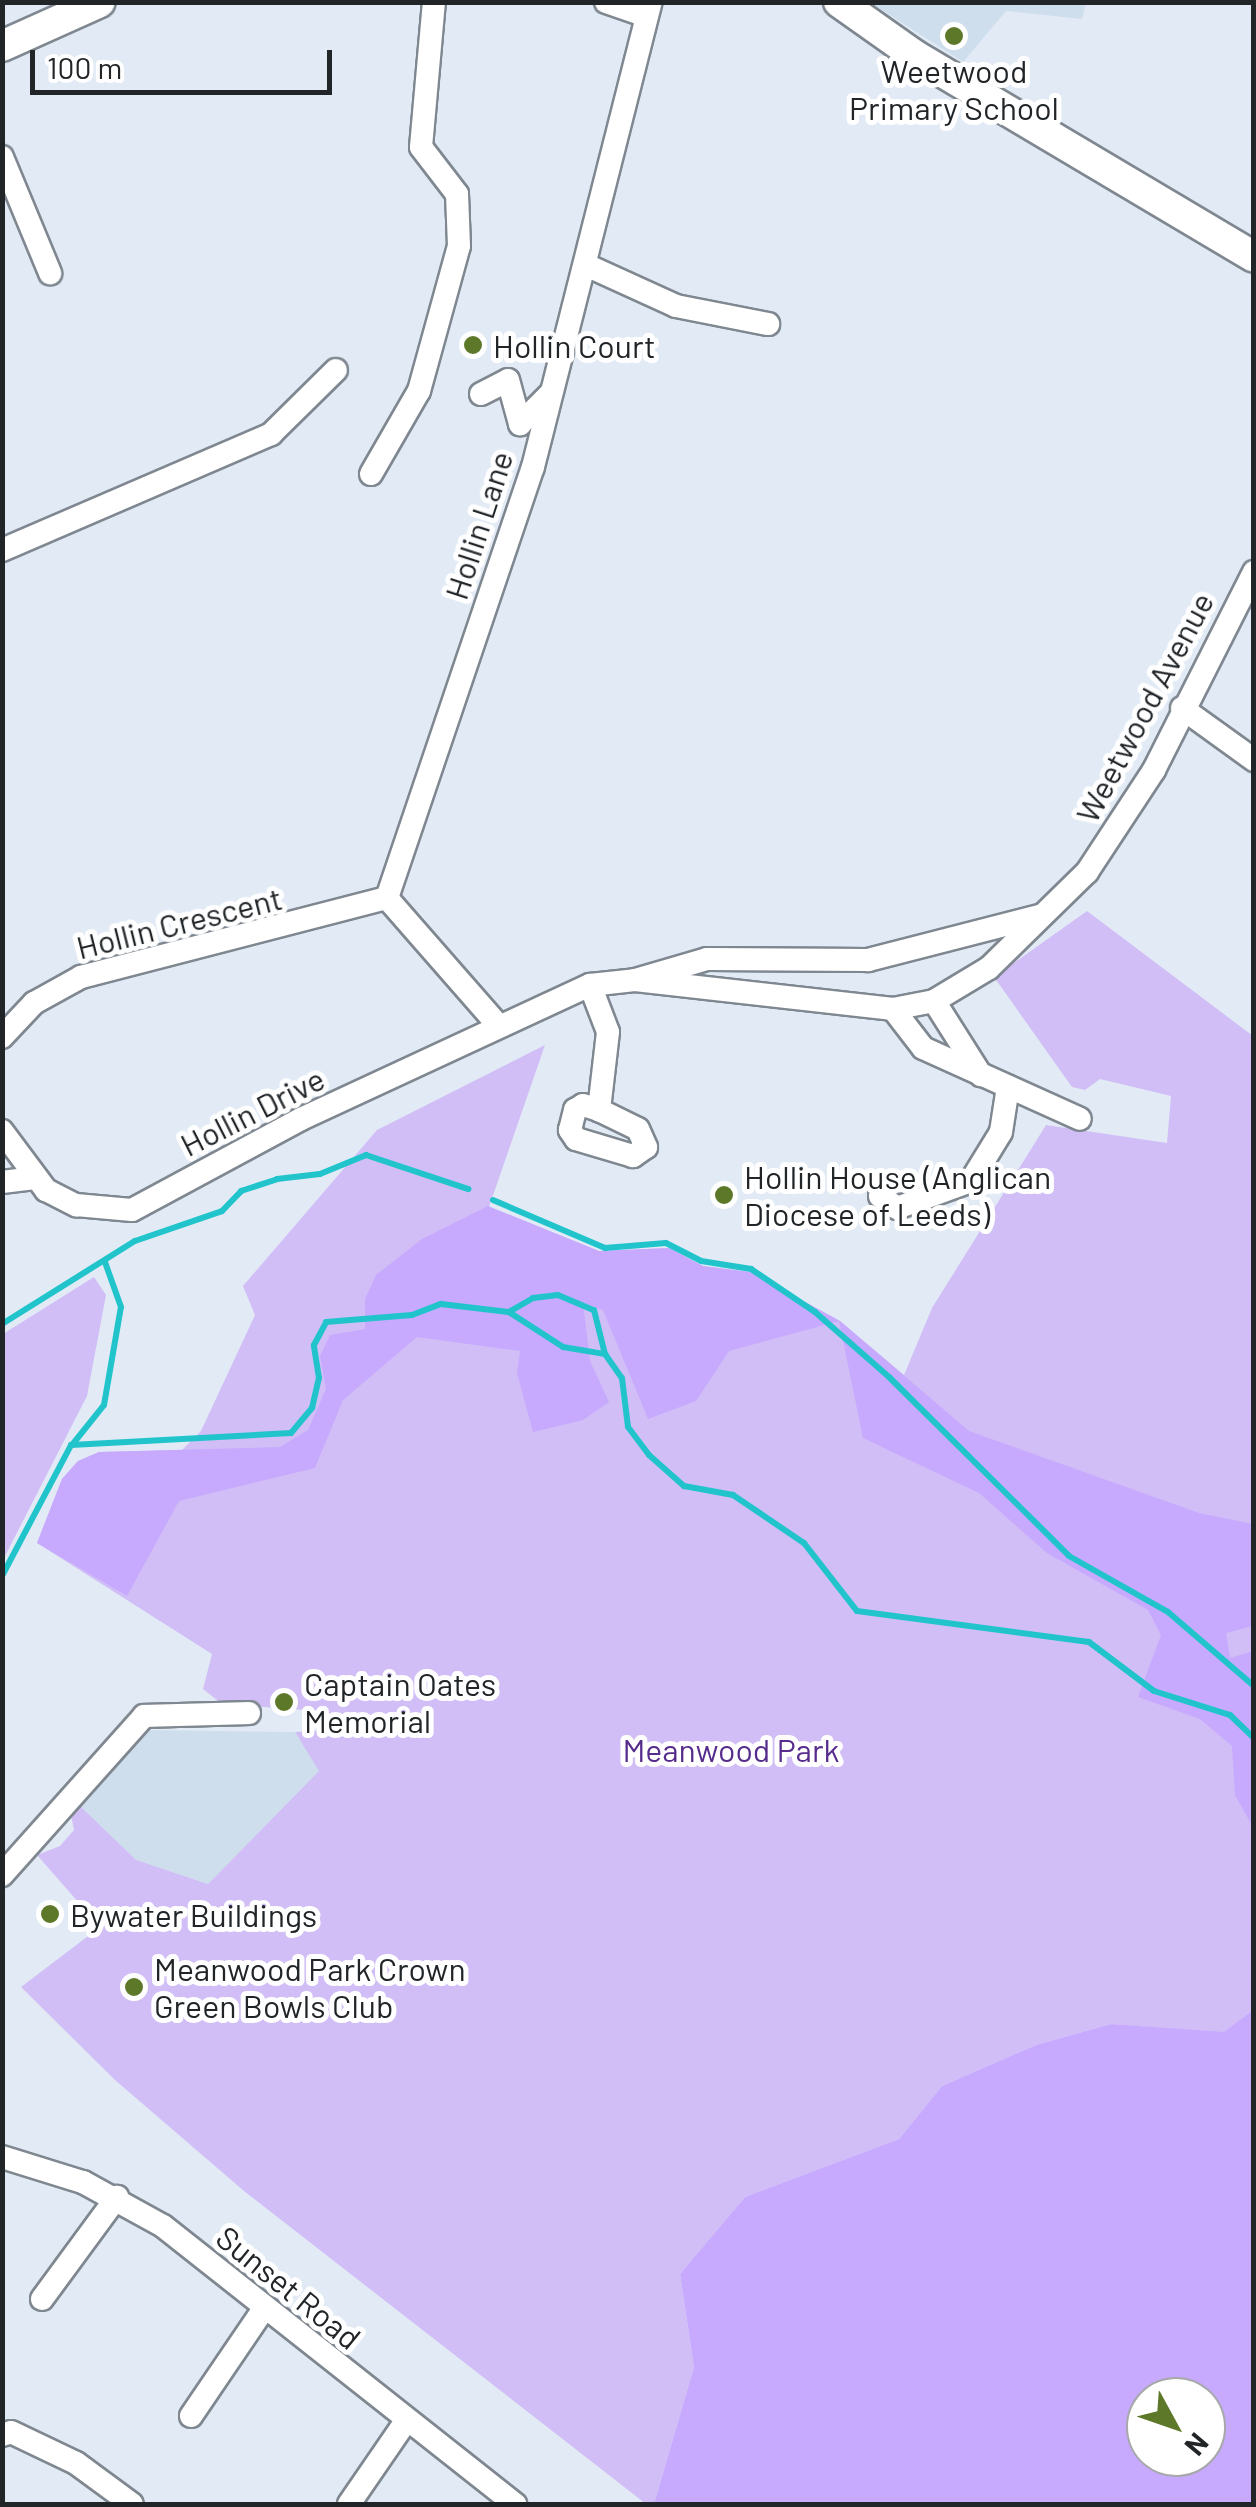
<!DOCTYPE html>
<style>
body{margin:0}
#map{position:relative;width:1256px;height:2507px;overflow:hidden;background:#e2ebf5;font-family:Barlow,sans-serif}
div>[style]{position:absolute}
[style*='--x']{left:calc(var(--x)*1px);top:calc(var(--y)*1px);width:calc(var(--w)*1px);rotate:calc(var(--a)*1deg)}
.built>*{inset:0;background:#cfdeed}
.green>*{inset:0;background:#d1bef6}
.forest>*{inset:0;background:#c7a9fe}
.stream>*{height:6px;margin:-3px;padding:0 3px;transform-origin:3px;border-radius:3px;background:#22c4cc}
.roads{filter:drop-shadow(2px 0 #7f8790) drop-shadow(-2px 0 #7f8790) drop-shadow(0 2px #7f8790) drop-shadow(0 -2px #7f8790)}
.street>*{height:22px;margin:-11px;padding:0 11px;transform-origin:11px;border-radius:11px;background:#fff}
.secondary>*{height:30px;margin:-15px;padding:0 15px;transform-origin:15px;border-radius:15px;background:#fff}
.dots>*{width:28px;height:28px;translate:-50% -50%;box-sizing:border-box;border:5px solid #fff;border-radius:50%}
span{translate:-50% -50%;white-space:nowrap;text-align:center;line-height:1.15;-webkit-text-stroke:10px #fff;paint-order:stroke}
.poi-label{font-size:32px;color:#212528}
.left{translate:0 -50%;text-align:left}
.street-label{font-size:32px;color:#212528}
.park-label{font-size:32px;color:#562c8c}
.frame{position:absolute;inset:0;border:5px solid #212528;pointer-events:none}
.north{position:absolute;left:1126px;top:2377px;width:100px;height:100px;box-sizing:border-box;background:#fff;border:2px solid #a6a8a9;border-radius:50%;rotate:130deg;font-size:28px;font-weight:700;line-height:40px;text-align:center;color:#212528}
.north::after{content:'';display:block;margin:auto;width:35px;height:45px;background:#5e782a;clip-path:polygon(50% 0,100% 100%,50% 72%,0 100%)}
.scale{position:absolute;left:30px;top:50px;width:302px;height:45px;box-sizing:border-box;border:5px solid #212528;border-top:0;padding-left:12px;font-size:30px;line-height:35px;white-space:nowrap;color:#212528;-webkit-text-stroke:8px #fff;paint-order:stroke}
</style>
<div id="map">
<div class="built">
<div style="clip-path:polygon(871px 3px,1086px 3px,1082px 19px,1006px 11px,963px 62px)"></div>
<div style="clip-path:polygon(150px 1730px,295px 1732px,320px 1771px,208px 1884px,136px 1861px,79px 1805px)"></div>
</div>
<div class="green">
<div style="clip-path:polygon(1087px 911px,1253px 1036px,1253px 2010px,1224px 2033px,1111px 2024px,1036px 2045px,942px 2086px,899px 2139px,745px 2197px,680px 2274px,694px 2367px,654px 2504px,646px 2504px,244px 2191px,115px 2080px,21px 1987px,100px 1927px,37px 1855px,60px 1846px,74px 1830px,71px 1815px,79px 1805px,136px 1860px,208px 1884px,319px 1771px,295px 1732px,331px 1730px,318px 1711px,222px 1704px,203px 1689px,212px 1654px,37px 1543px,62px 1479px,78px 1461px,99px 1452px,182px 1450px,201px 1431px,255px 1315px,243px 1286px,377px 1130px,545px 1045px,489px 1207px,599px 1251px,669px 1248px,703px 1266px,750px 1272px,840px 1321px,904px 1375px,932px 1308px,1046px 1125px,1167px 1143px,1171px 1096px,1100px 1079px,1085px 1090px,1072px 1087px,994px 977px)"></div>
<div style="clip-path:polygon(94px 1277px,106px 1295px,87px 1396px,3px 1560px,3px 1334px)"></div>
</div>
<div class="forest">
<div style="clip-path:polygon(488px 1206px,599px 1251px,669px 1248px,703px 1266px,750px 1272px,840px 1321px,969px 1431px,1199px 1513px,1253px 1524px,1253px 1626px,1226px 1633px,1230px 1658px,1253px 1651px,1253px 1827px,1235px 1795px,1232px 1746px,1200px 1719px,1138px 1697px,1161px 1635px,1148px 1610px,1047px 1553px,979px 1493px,863px 1438px,839px 1321px,729px 1351px,696px 1401px,648px 1419px,603px 1310px,583px 1303px,590px 1361px,609px 1402px,583px 1420px,533px 1432px,517px 1373px,520px 1351px,417px 1337px,343px 1400px,315px 1468px,179px 1501px,127px 1596px,37px 1543px,62px 1479px,78px 1461px,99px 1452px,280px 1447px,308px 1430px,326px 1389px,320px 1356px,330px 1335px,365px 1329px,365px 1299px,376px 1275px,422px 1239px)"></div>
<div style="clip-path:polygon(evenodd,1253px 2010px,1253px 2504px,654px 2504px,694px 2367px,680px 2274px,745px 2197px,899px 2139px,942px 2086px,1036px 2045px,1111px 2024px,1224px 2032px,1253px 2010px,1206px 2397px,1206px 2457px,1146px 2457px,1146px 2397px,1206px 2397px)"></div>
</div>
<div class="stream">
<div style="--x:493;--y:1200;--w:122;--a:23.2"></div>
<div style="--x:605;--y:1248;--w:61;--a:-4.7"></div>
<div style="--x:666;--y:1243;--w:39;--a:27"></div>
<div style="--x:701;--y:1261;--w:51;--a:9.1"></div>
<div style="--x:751;--y:1269;--w:77;--a:33.9"></div>
<div style="--x:815;--y:1312;--w:100;--a:41.3"></div>
<div style="--x:890;--y:1378;--w:252;--a:44.8"></div>
<div style="--x:1069;--y:1556;--w:114;--a:29.5"></div>
<div style="--x:1168;--y:1612;--w:113;--a:40.7"></div>
<div style="--x:509;--y:1312;--w:28;--a:-30"></div>
<div style="--x:533;--y:1298;--w:25;--a:-7"></div>
<div style="--x:558;--y:1295;--w:39;--a:23"></div>
<div style="--x:594;--y:1310;--w:45;--a:76"></div>
<div style="--x:2;--y:1324;--w:157;--a:-32"></div>
<div style="--x:135;--y:1241;--w:92;--a:-19"></div>
<div style="--x:222;--y:1211;--w:28;--a:-46"></div>
<div style="--x:241;--y:1191;--w:38;--a:-18"></div>
<div style="--x:277;--y:1179;--w:43;--a:-6.6"></div>
<div style="--x:320;--y:1174;--w:50;--a:-22.4"></div>
<div style="--x:366;--y:1155;--w:108;--a:18.4"></div>
<div style="--x:72;--y:1445;--w:51;--a:-51.3"></div>
<div style="--x:104;--y:1405;--w:99;--a:-80.2"></div>
<div style="--x:121;--y:1307;--w:48;--a:-109.6"></div>
<div style="--x:2;--y:1576;--w:148;--a:-62.2"></div>
<div style="--x:71;--y:1445;--w:220;--a:-3.1"></div>
<div style="--x:291;--y:1433;--w:33;--a:-50"></div>
<div style="--x:312;--y:1408;--w:31;--a:-77"></div>
<div style="--x:319;--y:1378;--w:33;--a:-99"></div>
<div style="--x:314;--y:1345;--w:26;--a:-62"></div>
<div style="--x:326;--y:1322;--w:86;--a:-4.7"></div>
<div style="--x:412;--y:1315;--w:31;--a:-21"></div>
<div style="--x:441;--y:1304;--w:68;--a:6.7"></div>
<div style="--x:509;--y:1312;--w:64;--a:32.9"></div>
<div style="--x:563;--y:1347;--w:43;--a:9.5"></div>
<div style="--x:605;--y:1354;--w:29;--a:55"></div>
<div style="--x:622;--y:1378;--w:49;--a:83"></div>
<div style="--x:628;--y:1427;--w:35;--a:53"></div>
<div style="--x:649;--y:1455;--w:47;--a:41.5"></div>
<div style="--x:684;--y:1486;--w:50;--a:10.4"></div>
<div style="--x:733;--y:1495;--w:86;--a:34.1"></div>
<div style="--x:804;--y:1543;--w:86;--a:52.1"></div>
<div style="--x:857;--y:1611;--w:234;--a:7.6"></div>
<div style="--x:1089;--y:1642;--w:81;--a:37"></div>
<div style="--x:1154;--y:1691;--w:80;--a:17.5"></div>
<div style="--x:1230;--y:1715;--w:33;--a:44"></div>
</div>
<div class="roads">
<div class="street">
<div style="--x:606;--y:2;--w:43;--a:18.9"></div>
<div style="--x:2;--y:157;--w:126;--a:67.5"></div>
<div style="--x:586;--y:265;--w:99;--a:24.5"></div>
<div style="--x:676;--y:306;--w:94;--a:11.1"></div>
<div style="--x:481;--y:394;--w:30;--a:-27"></div>
<div style="--x:508;--y:380;--w:46;--a:74.7"></div>
<div style="--x:520;--y:424;--w:42;--a:-45"></div>
<div style="--x:371;--y:474;--w:96;--a:-60"></div>
<div style="--x:419;--y:391;--w:150;--a:-74.6"></div>
<div style="--x:459;--y:246;--w:52;--a:-92.2"></div>
<div style="--x:457;--y:194;--w:59;--a:-127.5"></div>
<div style="--x:421;--y:147;--w:146;--a:-84.9"></div>
<div style="--x:2;--y:550;--w:293;--a:-23.3"></div>
<div style="--x:271;--y:434;--w:91;--a:-44.6"></div>
<div style="--x:1182;--y:708;--w:89;--a:35.8"></div>
<div style="--x:635;--y:980;--w:75;--a:-16.3"></div>
<div style="--x:707;--y:959;--w:161;--a:0.4"></div>
<div style="--x:868;--y:960;--w:177;--a:-14.4"></div>
<div style="--x:590;--y:985;--w:50;--a:69"></div>
<div style="--x:608;--y:1032;--w:79;--a:96.6"></div>
<div style="--x:599;--y:1110;--w:43;--a:26"></div>
<div style="--x:638;--y:1129;--w:20;--a:66"></div>
<div style="--x:646;--y:1147;--w:16;--a:145"></div>
<div style="--x:633;--y:1156;--w:59;--a:-163.4"></div>
<div style="--x:576;--y:1139;--w:11;--a:-124"></div>
<div style="--x:570;--y:1130;--w:21;--a:-76"></div>
<div style="--x:575;--y:1110;--w:9;--a:-32"></div>
<div style="--x:583;--y:1105;--w:17;--a:17"></div>
<div style="--x:934;--y:1001;--w:88;--a:57.6"></div>
<div style="--x:893;--y:1009;--w:49;--a:52.4"></div>
<div style="--x:923;--y:1048;--w:172;--a:24.3"></div>
<div style="--x:498;--y:1025;--w:169;--a:-131.2"></div>
<div style="--x:387;--y:898;--w:455;--a:-71.3"></div>
<div style="--x:533;--y:467;--w:480;--a:-75.8"></div>
<div style="--x:2;--y:1037;--w:47;--a:-46.7"></div>
<div style="--x:34;--y:1003;--w:54;--a:-29"></div>
<div style="--x:81;--y:977;--w:316;--a:-14.5"></div>
<div style="--x:2;--y:1131;--w:74;--a:53.3"></div>
<div style="--x:46;--y:1190;--w:34;--a:27"></div>
<div style="--x:76;--y:1205;--w:56;--a:5.1"></div>
<div style="--x:132;--y:1210;--w:192;--a:-28.3"></div>
<div style="--x:301;--y:1119;--w:319;--a:-24.9"></div>
<div style="--x:590;--y:985;--w:45;--a:-6.3"></div>
<div style="--x:635;--y:980;--w:260;--a:6.4"></div>
<div style="--x:893;--y:1009;--w:42;--a:-11"></div>
<div style="--x:934;--y:1001;--w:64;--a:-31"></div>
<div style="--x:989;--y:968;--w:137;--a:-44.4"></div>
<div style="--x:1087;--y:872;--w:122;--a:-56.7"></div>
<div style="--x:1154;--y:770;--w:222;--a:-63.2"></div>
<div style="--x:2;--y:1182;--w:33;--a:-7"></div>
<div style="--x:880;--y:1196;--w:21;--a:35"></div>
<div style="--x:897;--y:1208;--w:79;--a:-20"></div>
<div style="--x:971;--y:1181;--w:57;--a:-58.5"></div>
<div style="--x:1001;--y:1132;--w:46;--a:-81.2"></div>
<div style="--x:2;--y:1875;--w:213;--a:-48.2"></div>
<div style="--x:144;--y:1716;--w:105;--a:-1.6"></div>
<div style="--x:2;--y:2157;--w:85;--a:17.2"></div>
<div style="--x:83;--y:2182;--w:91;--a:28.8"></div>
<div style="--x:163;--y:2226;--w:449;--a:38.3"></div>
<div style="--x:42;--y:2299;--w:127;--a:-53.7"></div>
<div style="--x:191;--y:2416;--w:128;--a:-55.8"></div>
<div style="--x:2;--y:2435;--w:9;--a:-18"></div>
<div style="--x:11;--y:2432;--w:72;--a:25.5"></div>
<div style="--x:76;--y:2463;--w:69;--a:36.2"></div>
<div style="--x:349;--y:2504;--w:101;--a:-55.5"></div>
</div>
<div class="secondary">
<div style="--x:839;--y:2;--w:92;--a:35.2"></div>
<div style="--x:914;--y:55;--w:395;--a:30.7"></div>
<div style="--x:2;--y:46;--w:107;--a:-24.2"></div>
</div>
</div>
<div class="dots">
<div style="left:954px;top:36px;background:#5e782a"></div>
<div style="left:473px;top:345px;background:#5e782a"></div>
<div style="left:724px;top:1195px;background:#5e782a"></div>
<div style="left:284px;top:1702px;background:#5e782a"></div>
<div style="left:50px;top:1914px;background:#5e782a"></div>
<div style="left:134px;top:1987px;background:#5e782a"></div>
</div>
<div class="poi-label">
<span style="left:954px;top:89px">Weetwood<br>Primary School</span>
<span class="left" style="left:493px;top:345px">Hollin Court</span>
<span class="left" style="left:744px;top:1195px">Hollin House (Anglican<br>Diocese of Leeds)</span>
<span class="left" style="left:304px;top:1702px">Captain Oates<br>Memorial</span>
<span class="left" style="left:70px;top:1914px">Bywater Buildings</span>
<span class="left" style="left:154px;top:1987px">Meanwood Park Crown<br>Green Bowls Club</span>
</div>
<div class="street-label">
<span style="left:478px;top:525px;rotate:-72deg">Hollin Lane</span>
<span style="left:1144px;top:707px;rotate:-62deg">Weetwood Avenue</span>
<span style="left:179px;top:922px;rotate:-14deg">Hollin Crescent</span>
<span style="left:252px;top:1111px;rotate:-27deg">Hollin Drive</span>
<span style="left:289px;top:2287px;rotate:39deg">Sunset Road</span>
</div>
<div class="park-label">
<span style="left:731px;top:1749px">Meanwood Park</span>
</div>
<div class="frame"></div>
<div class="north">N</div>
<div class="scale">100 m</div>
</div>
